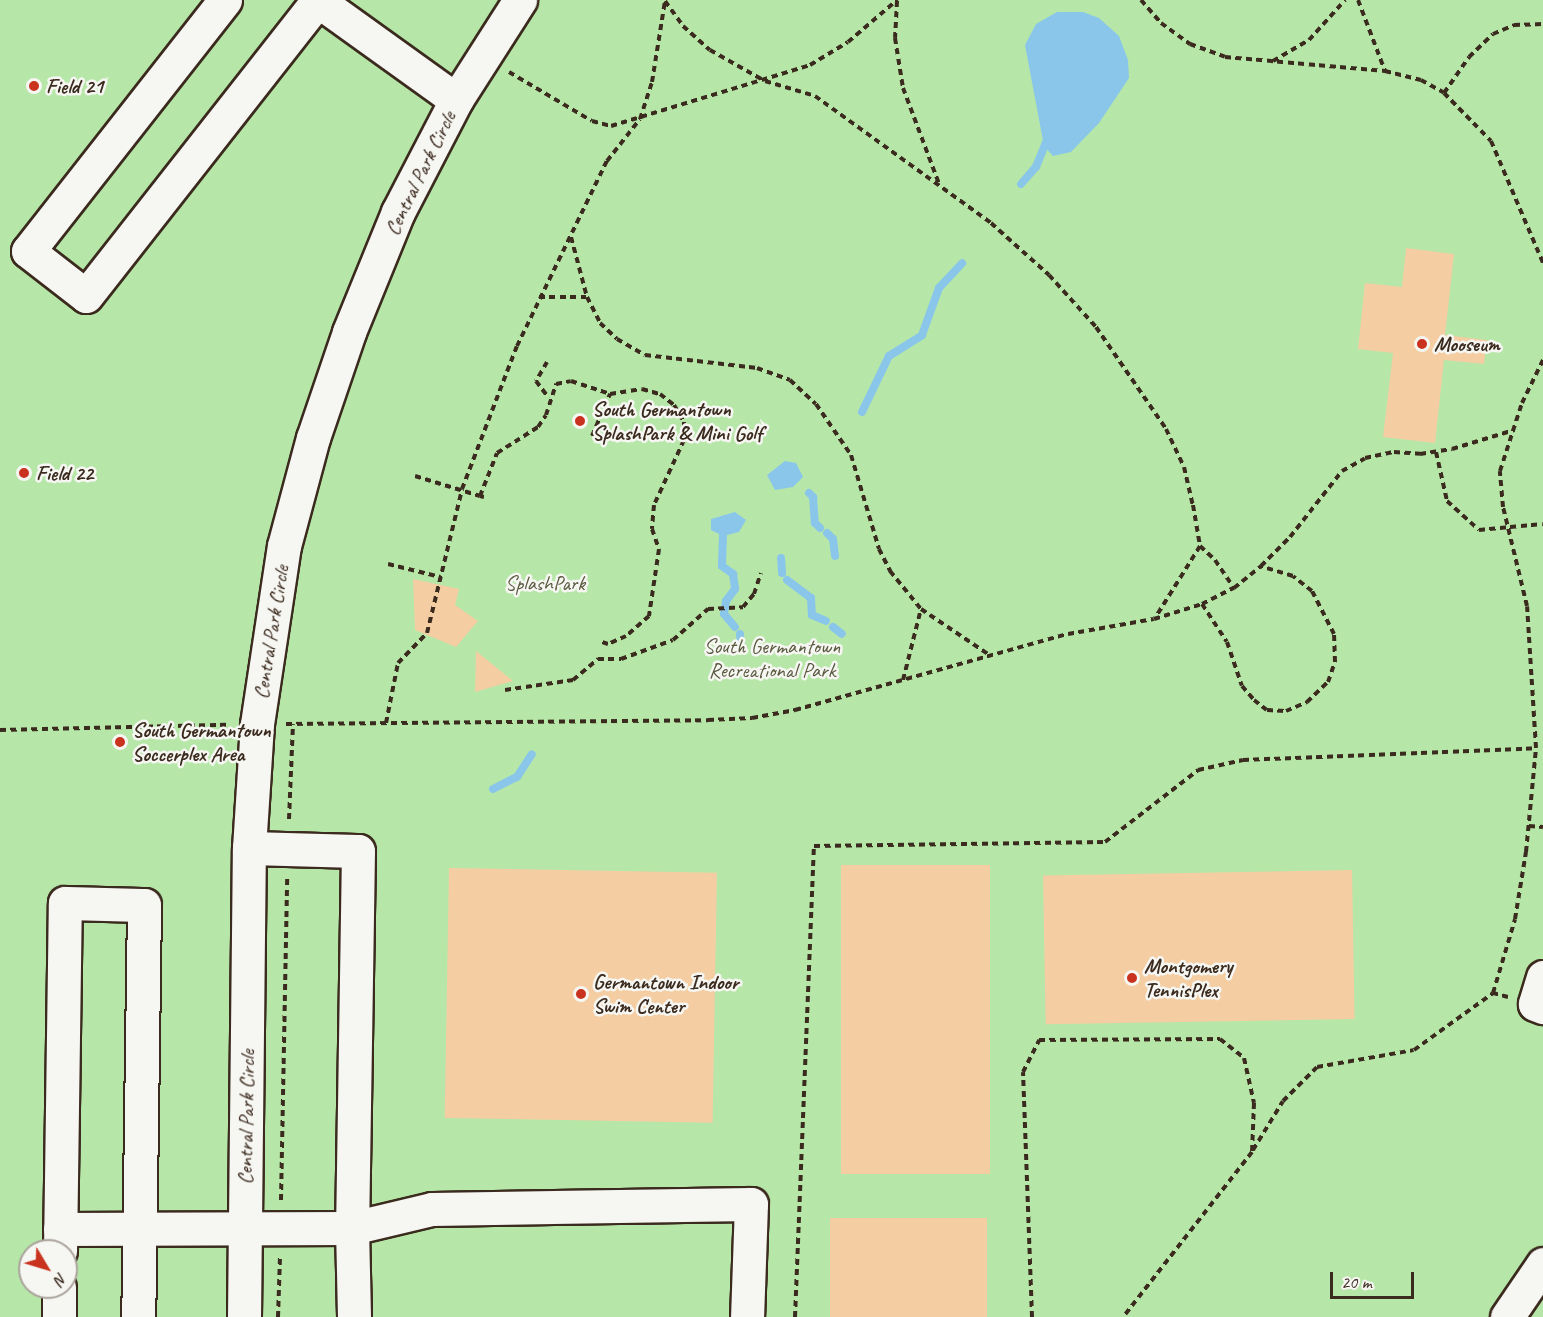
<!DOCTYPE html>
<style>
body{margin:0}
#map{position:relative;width:1543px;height:1317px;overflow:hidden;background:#f6eee2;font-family:Caveat,sans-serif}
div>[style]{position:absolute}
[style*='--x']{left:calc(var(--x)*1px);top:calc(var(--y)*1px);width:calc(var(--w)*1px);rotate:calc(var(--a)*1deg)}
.green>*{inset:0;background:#b6e7a8}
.water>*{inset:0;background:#8ac6ea}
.stream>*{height:8px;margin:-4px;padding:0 4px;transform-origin:4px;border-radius:4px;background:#8ac6ea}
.building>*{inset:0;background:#f4cda3;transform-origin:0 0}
.path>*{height:4px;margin-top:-2px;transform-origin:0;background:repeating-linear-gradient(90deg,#3b2a1e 0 6px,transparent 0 10.5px)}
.roads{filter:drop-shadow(2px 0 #3b2a1e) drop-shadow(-2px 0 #3b2a1e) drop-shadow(0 2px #3b2a1e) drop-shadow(0 -2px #3b2a1e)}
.minor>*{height:33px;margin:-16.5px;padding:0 16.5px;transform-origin:16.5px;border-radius:16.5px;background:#f6f6f2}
.dots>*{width:16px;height:16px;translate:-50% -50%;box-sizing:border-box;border:3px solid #f6f6f2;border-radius:50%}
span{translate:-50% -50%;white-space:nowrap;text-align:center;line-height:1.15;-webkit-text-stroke:5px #f6f6f2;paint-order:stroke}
.poi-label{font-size:21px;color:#3b2a1e;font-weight:700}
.left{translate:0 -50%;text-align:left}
.street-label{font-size:21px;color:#3b2a1e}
.park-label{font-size:21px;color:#5a5940}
.north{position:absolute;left:18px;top:1239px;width:60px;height:60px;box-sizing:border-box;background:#f6f6f2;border:2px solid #aba49d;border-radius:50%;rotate:128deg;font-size:16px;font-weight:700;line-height:24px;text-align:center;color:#3b2a1e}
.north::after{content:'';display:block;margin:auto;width:21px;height:27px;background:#c8321e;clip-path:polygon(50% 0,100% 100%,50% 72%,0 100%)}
.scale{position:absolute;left:1330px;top:1272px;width:84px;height:27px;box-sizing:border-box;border:3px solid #3b2a1e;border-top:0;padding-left:8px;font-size:18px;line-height:21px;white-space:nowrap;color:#3b2a1e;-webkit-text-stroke:4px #f6f6f2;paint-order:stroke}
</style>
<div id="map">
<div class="green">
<div style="clip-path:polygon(evenodd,0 0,1543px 0,1543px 1317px,0 1317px,0 0,30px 1251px,66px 1251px,66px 1287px,30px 1287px,30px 1251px)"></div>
</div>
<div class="water">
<div style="clip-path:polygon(1057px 12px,1083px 12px,1099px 18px,1119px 36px,1128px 60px,1129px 78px,1099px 123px,1071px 152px,1053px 156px,1044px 146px,1025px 45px,1036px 24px)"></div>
<div style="clip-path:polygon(785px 461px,796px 463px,803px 477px,793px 487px,775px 490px,767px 475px)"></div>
<div style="clip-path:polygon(735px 512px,746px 520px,739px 532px,723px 536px,711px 530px,711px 519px)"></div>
</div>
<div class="stream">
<div style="--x:1021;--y:184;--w:23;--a:-49"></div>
<div style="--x:1036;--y:167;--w:35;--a:-68"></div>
<div style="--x:862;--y:412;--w:62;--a:-64.3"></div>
<div style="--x:889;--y:356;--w:39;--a:-32"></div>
<div style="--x:922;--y:335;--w:50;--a:-70.1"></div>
<div style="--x:939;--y:288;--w:34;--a:-47"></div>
<div style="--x:809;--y:493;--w:6;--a:45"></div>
<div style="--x:813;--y:497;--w:26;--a:86"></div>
<div style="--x:815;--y:523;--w:7;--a:45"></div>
<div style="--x:827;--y:533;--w:8;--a:45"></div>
<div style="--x:833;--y:539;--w:17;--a:83"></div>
<div style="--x:723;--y:536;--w:30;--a:92"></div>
<div style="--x:722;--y:566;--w:14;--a:36"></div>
<div style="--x:733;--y:574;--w:15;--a:82"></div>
<div style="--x:735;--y:589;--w:15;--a:127"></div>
<div style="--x:726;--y:601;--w:13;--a:99"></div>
<div style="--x:724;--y:614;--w:17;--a:50"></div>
<div style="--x:781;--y:558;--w:15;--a:86"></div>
<div style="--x:787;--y:580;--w:30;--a:37"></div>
<div style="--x:811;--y:598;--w:17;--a:87"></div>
<div style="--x:812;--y:615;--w:15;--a:23"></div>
<div style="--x:833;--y:627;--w:11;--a:38"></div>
<div style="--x:740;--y:634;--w:11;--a:85"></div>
<div style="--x:493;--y:789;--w:27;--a:-27"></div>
<div style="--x:517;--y:777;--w:27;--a:-57"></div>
</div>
<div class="building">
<div style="clip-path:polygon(1406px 248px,1454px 254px,1445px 335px,1487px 340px,1484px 364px,1444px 360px,1435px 443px,1383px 437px,1393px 353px,1358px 349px,1365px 283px,1402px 287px)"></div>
<div style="clip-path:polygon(413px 579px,459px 589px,455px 605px,478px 621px,456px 647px,415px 630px)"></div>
<div style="clip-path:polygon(476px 651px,513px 681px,475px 692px)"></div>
<div style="left:841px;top:865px;width:149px;height:309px"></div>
<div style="left:449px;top:868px;width:268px;height:250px;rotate:1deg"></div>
<div style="left:1352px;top:870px;width:149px;height:309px;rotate:89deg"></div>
<div style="left:830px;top:1218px;width:157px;height:99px"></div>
</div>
<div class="path">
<div style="--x:1141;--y:0;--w:30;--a:49"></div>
<div style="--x:1161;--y:23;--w:36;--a:36"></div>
<div style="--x:1190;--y:44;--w:37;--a:20"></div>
<div style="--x:1225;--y:57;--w:161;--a:5"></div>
<div style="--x:1385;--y:71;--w:37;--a:14"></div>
<div style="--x:1421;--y:80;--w:26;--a:29"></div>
<div style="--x:1444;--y:93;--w:67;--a:45.6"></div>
<div style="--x:1491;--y:141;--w:133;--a:66.9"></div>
<div style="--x:1358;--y:0;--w:76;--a:69.2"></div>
<div style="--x:665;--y:1;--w:31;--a:54"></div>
<div style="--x:683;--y:26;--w:36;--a:42"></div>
<div style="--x:710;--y:50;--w:63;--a:29.4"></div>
<div style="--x:765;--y:81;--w:52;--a:16.7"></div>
<div style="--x:815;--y:96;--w:217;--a:35.8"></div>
<div style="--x:991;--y:223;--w:78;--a:41.9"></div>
<div style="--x:1049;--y:275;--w:70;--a:47.9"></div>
<div style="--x:1096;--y:327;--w:124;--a:55.5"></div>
<div style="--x:1166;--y:429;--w:42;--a:64.7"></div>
<div style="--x:1184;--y:467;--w:39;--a:77"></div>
<div style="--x:1193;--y:505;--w:42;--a:80.3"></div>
<div style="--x:1200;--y:546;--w:85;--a:122"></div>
<div style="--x:897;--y:1;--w:37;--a:93"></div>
<div style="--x:895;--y:38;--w:51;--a:80.9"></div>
<div style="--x:903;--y:88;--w:103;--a:69.4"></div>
<div style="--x:1273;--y:61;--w:42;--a:-30.3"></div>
<div style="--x:1309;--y:40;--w:54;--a:-48"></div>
<div style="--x:509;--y:72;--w:96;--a:30.6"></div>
<div style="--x:592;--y:121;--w:20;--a:15"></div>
<div style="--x:611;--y:126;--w:208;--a:-17"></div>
<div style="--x:810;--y:65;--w:44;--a:-31.2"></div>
<div style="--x:848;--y:42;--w:65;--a:-40.6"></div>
<div style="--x:1444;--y:93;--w:44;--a:-55.2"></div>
<div style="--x:1469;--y:57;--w:33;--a:-44"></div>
<div style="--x:1493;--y:34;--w:23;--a:-23"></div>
<div style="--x:1514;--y:25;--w:29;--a:-2"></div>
<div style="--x:571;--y:237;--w:62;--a:75.1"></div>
<div style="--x:587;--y:297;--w:29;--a:63"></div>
<div style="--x:600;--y:323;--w:23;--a:43"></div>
<div style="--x:617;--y:339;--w:32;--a:30"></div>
<div style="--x:645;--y:355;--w:113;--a:6.6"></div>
<div style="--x:757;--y:368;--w:35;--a:20"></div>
<div style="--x:790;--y:380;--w:35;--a:43"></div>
<div style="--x:816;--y:404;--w:62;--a:55.5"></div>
<div style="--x:851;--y:455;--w:98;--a:73.4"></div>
<div style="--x:879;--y:549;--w:25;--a:63"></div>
<div style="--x:890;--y:571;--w:49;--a:50.8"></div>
<div style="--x:921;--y:609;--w:84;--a:33.9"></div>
<div style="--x:539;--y:297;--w:47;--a:0"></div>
<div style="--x:547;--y:362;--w:22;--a:120"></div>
<div style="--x:536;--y:381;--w:21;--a:53"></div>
<div style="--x:592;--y:436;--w:46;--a:-66.8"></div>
<div style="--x:1436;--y:452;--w:50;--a:77.3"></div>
<div style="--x:1447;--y:501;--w:43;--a:42.2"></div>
<div style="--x:1479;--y:530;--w:64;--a:-5.4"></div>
<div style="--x:415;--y:476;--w:68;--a:17.1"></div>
<div style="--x:484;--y:497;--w:4;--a:-166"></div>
<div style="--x:480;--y:496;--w:46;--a:-68.4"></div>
<div style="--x:497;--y:453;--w:49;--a:-32.4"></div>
<div style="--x:538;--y:427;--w:14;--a:-56"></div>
<div style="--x:546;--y:415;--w:33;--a:-72"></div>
<div style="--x:556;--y:384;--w:15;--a:-11"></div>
<div style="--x:571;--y:381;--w:41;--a:18.4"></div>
<div style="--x:610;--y:394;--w:32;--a:-9"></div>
<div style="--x:642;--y:389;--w:19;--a:16"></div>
<div style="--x:660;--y:394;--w:18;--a:38"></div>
<div style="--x:674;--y:405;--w:20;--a:60"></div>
<div style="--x:684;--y:422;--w:18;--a:90"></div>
<div style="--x:684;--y:440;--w:72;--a:114.8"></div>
<div style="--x:654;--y:505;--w:24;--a:95"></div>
<div style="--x:652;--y:529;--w:21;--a:71"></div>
<div style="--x:659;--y:549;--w:68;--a:98.5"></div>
<div style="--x:649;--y:616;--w:30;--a:139"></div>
<div style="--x:626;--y:636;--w:20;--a:156"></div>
<div style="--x:608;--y:644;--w:9;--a:-162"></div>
<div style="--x:1200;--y:546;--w:21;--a:43"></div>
<div style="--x:1215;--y:560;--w:34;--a:56"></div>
<div style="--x:388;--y:564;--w:54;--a:14"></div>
<div style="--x:1202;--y:604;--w:45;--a:56.7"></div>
<div style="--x:1227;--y:642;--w:46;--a:71.2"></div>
<div style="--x:1242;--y:686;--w:18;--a:49"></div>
<div style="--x:1254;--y:700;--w:16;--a:38"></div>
<div style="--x:1267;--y:710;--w:19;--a:3"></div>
<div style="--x:1286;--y:711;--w:23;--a:-23"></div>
<div style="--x:1307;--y:702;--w:29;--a:-44"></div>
<div style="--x:1328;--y:682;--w:21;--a:-71"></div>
<div style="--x:1335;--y:662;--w:28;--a:-92"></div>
<div style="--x:1334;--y:634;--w:48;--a:-117.1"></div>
<div style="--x:1312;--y:591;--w:24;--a:-142"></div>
<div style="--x:1293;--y:576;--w:34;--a:-163"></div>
<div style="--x:903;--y:680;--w:73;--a:-75.8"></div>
<div style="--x:505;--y:690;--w:69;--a:-8.4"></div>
<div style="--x:573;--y:680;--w:33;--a:-40"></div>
<div style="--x:598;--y:659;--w:23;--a:0"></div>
<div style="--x:621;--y:659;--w:55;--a:-20.1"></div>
<div style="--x:673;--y:640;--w:47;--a:-41.5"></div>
<div style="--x:708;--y:609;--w:35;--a:-3"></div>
<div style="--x:743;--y:607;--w:17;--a:-50"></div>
<div style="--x:754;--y:594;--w:22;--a:-72"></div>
<div style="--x:386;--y:723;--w:61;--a:-78.7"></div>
<div style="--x:398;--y:663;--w:42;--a:-46"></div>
<div style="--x:427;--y:633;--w:148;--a:-76.3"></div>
<div style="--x:462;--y:489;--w:153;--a:-69"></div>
<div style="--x:517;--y:346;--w:206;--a:-64.1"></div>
<div style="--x:607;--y:161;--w:53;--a:-51.8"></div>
<div style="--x:640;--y:119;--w:39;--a:-72"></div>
<div style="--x:652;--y:82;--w:82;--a:-80.9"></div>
<div style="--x:286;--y:724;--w:422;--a:-0.5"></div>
<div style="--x:708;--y:720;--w:44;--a:-2.6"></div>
<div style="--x:752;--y:718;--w:44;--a:-10.5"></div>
<div style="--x:795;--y:710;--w:283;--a:-15.6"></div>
<div style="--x:1068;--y:634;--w:87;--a:-9.9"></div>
<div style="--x:1154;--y:619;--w:50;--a:-17.4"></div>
<div style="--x:1202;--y:604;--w:36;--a:-27"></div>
<div style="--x:1234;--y:588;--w:35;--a:-39"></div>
<div style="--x:1261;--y:566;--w:41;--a:-45"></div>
<div style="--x:1290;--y:537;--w:84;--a:-51.8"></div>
<div style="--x:1342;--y:471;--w:26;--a:-29"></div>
<div style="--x:1365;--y:458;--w:30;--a:-12"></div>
<div style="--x:1394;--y:452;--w:26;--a:4"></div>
<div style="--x:1420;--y:454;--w:32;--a:-9"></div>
<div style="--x:1452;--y:449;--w:65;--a:-17"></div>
<div style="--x:0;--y:730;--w:227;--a:-1.3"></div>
<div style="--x:289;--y:819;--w:95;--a:-87.6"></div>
<div style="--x:1529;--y:826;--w:14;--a:4"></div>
<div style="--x:1508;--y:997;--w:16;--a:-165"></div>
<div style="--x:1493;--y:993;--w:77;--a:-73.4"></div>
<div style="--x:1515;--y:919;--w:68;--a:-80.7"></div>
<div style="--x:1526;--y:852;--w:104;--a:-84.5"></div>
<div style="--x:1536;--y:748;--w:142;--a:-93.6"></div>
<div style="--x:1527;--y:606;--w:102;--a:-103.6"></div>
<div style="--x:1503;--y:507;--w:36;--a:-95"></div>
<div style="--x:1500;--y:471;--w:71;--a:-72.1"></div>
<div style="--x:1522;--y:403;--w:48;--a:-64"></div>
<div style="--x:1253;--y:1150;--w:57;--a:-58.5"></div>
<div style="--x:1283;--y:1101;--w:48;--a:-45"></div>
<div style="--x:1317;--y:1067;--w:98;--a:-9.9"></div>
<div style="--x:1414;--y:1050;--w:97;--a:-35.8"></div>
<div style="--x:281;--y:1200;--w:323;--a:-88.9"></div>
<div style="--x:278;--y:1317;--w:59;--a:-88.1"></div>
<div style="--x:795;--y:1317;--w:471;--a:-87.7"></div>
<div style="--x:814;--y:846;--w:291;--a:-0.8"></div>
<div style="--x:1105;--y:842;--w:118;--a:-37.7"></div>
<div style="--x:1198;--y:770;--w:46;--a:-12.5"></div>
<div style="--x:1243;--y:760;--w:293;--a:-2.3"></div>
<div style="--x:1032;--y:1317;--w:245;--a:-92.1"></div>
<div style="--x:1023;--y:1072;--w:36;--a:-63"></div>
<div style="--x:1039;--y:1040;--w:181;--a:-0.3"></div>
<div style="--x:1220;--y:1039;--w:31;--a:38"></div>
<div style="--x:1244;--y:1058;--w:46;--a:77.5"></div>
<div style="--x:1254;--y:1103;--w:49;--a:92.3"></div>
<div style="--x:1252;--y:1152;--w:209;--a:128"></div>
</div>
<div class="roads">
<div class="minor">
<div style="--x:225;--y:0;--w:319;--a:128.1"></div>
<div style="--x:28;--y:251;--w:73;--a:37.8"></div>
<div style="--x:86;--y:296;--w:376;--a:-51.9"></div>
<div style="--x:317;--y:0;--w:171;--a:35.7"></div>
<div style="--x:249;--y:848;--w:109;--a:1.6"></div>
<div style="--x:358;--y:851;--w:377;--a:90.9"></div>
<div style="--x:352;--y:1228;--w:89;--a:88.7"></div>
<div style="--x:1543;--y:977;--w:28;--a:107"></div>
<div style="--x:1535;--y:1004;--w:9;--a:21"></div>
<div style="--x:60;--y:1229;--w:292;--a:-0.2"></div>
<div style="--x:352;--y:1228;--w:82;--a:-13.4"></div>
<div style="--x:432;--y:1209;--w:319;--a:-0.9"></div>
<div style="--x:751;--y:1204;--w:113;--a:92"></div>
<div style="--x:60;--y:1251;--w:348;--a:-89.2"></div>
<div style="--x:65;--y:903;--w:79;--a:1.5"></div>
<div style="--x:144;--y:905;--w:412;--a:90.8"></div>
<div style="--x:59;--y:1317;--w:30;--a:-90"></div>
<div style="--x:244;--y:1317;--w:469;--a:-89.4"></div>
<div style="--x:249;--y:848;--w:124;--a:-86.3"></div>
<div style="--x:257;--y:724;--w:180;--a:-81.4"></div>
<div style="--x:284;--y:546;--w:112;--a:-75"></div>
<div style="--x:313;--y:438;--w:112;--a:-71.2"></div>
<div style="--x:349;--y:332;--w:130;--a:-67.8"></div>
<div style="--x:398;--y:212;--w:126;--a:-62.6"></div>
<div style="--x:456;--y:100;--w:119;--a:-57.4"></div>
<div style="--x:1507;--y:1317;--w:64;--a:-55.8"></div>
</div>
</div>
<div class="dots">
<div style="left:34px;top:86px;background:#c8321e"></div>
<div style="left:1422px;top:344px;background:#c8321e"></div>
<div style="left:580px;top:421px;background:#c8321e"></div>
<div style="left:24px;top:473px;background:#c8321e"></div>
<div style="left:120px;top:742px;background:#c8321e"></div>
<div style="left:1132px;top:978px;background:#c8321e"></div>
<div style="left:581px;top:994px;background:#c8321e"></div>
</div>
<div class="poi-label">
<span class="left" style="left:46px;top:86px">Field 21</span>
<span class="left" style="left:1434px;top:344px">Mooseum</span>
<span class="left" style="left:592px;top:421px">South Germantown<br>SplashPark &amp; Mini Golf</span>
<span class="left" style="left:36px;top:473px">Field 22</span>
<span class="left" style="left:132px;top:742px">South Germantown<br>Soccerplex Area</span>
<span class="left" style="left:1144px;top:978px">Montgomery<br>TennisPlex</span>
<span class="left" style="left:593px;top:994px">Germantown Indoor<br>Swim Center</span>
</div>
<div class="street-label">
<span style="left:420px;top:173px;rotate:-64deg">Central Park Circle</span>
<span style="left:271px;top:632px;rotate:-81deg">Central Park Circle</span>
<span style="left:246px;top:1117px;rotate:-89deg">Central Park Circle</span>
</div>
<div class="park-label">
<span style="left:545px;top:583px">SplashPark</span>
<span style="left:772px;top:658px">South Germantown<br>Recreational Park</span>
</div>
<div class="north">N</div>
<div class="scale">20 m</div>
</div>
